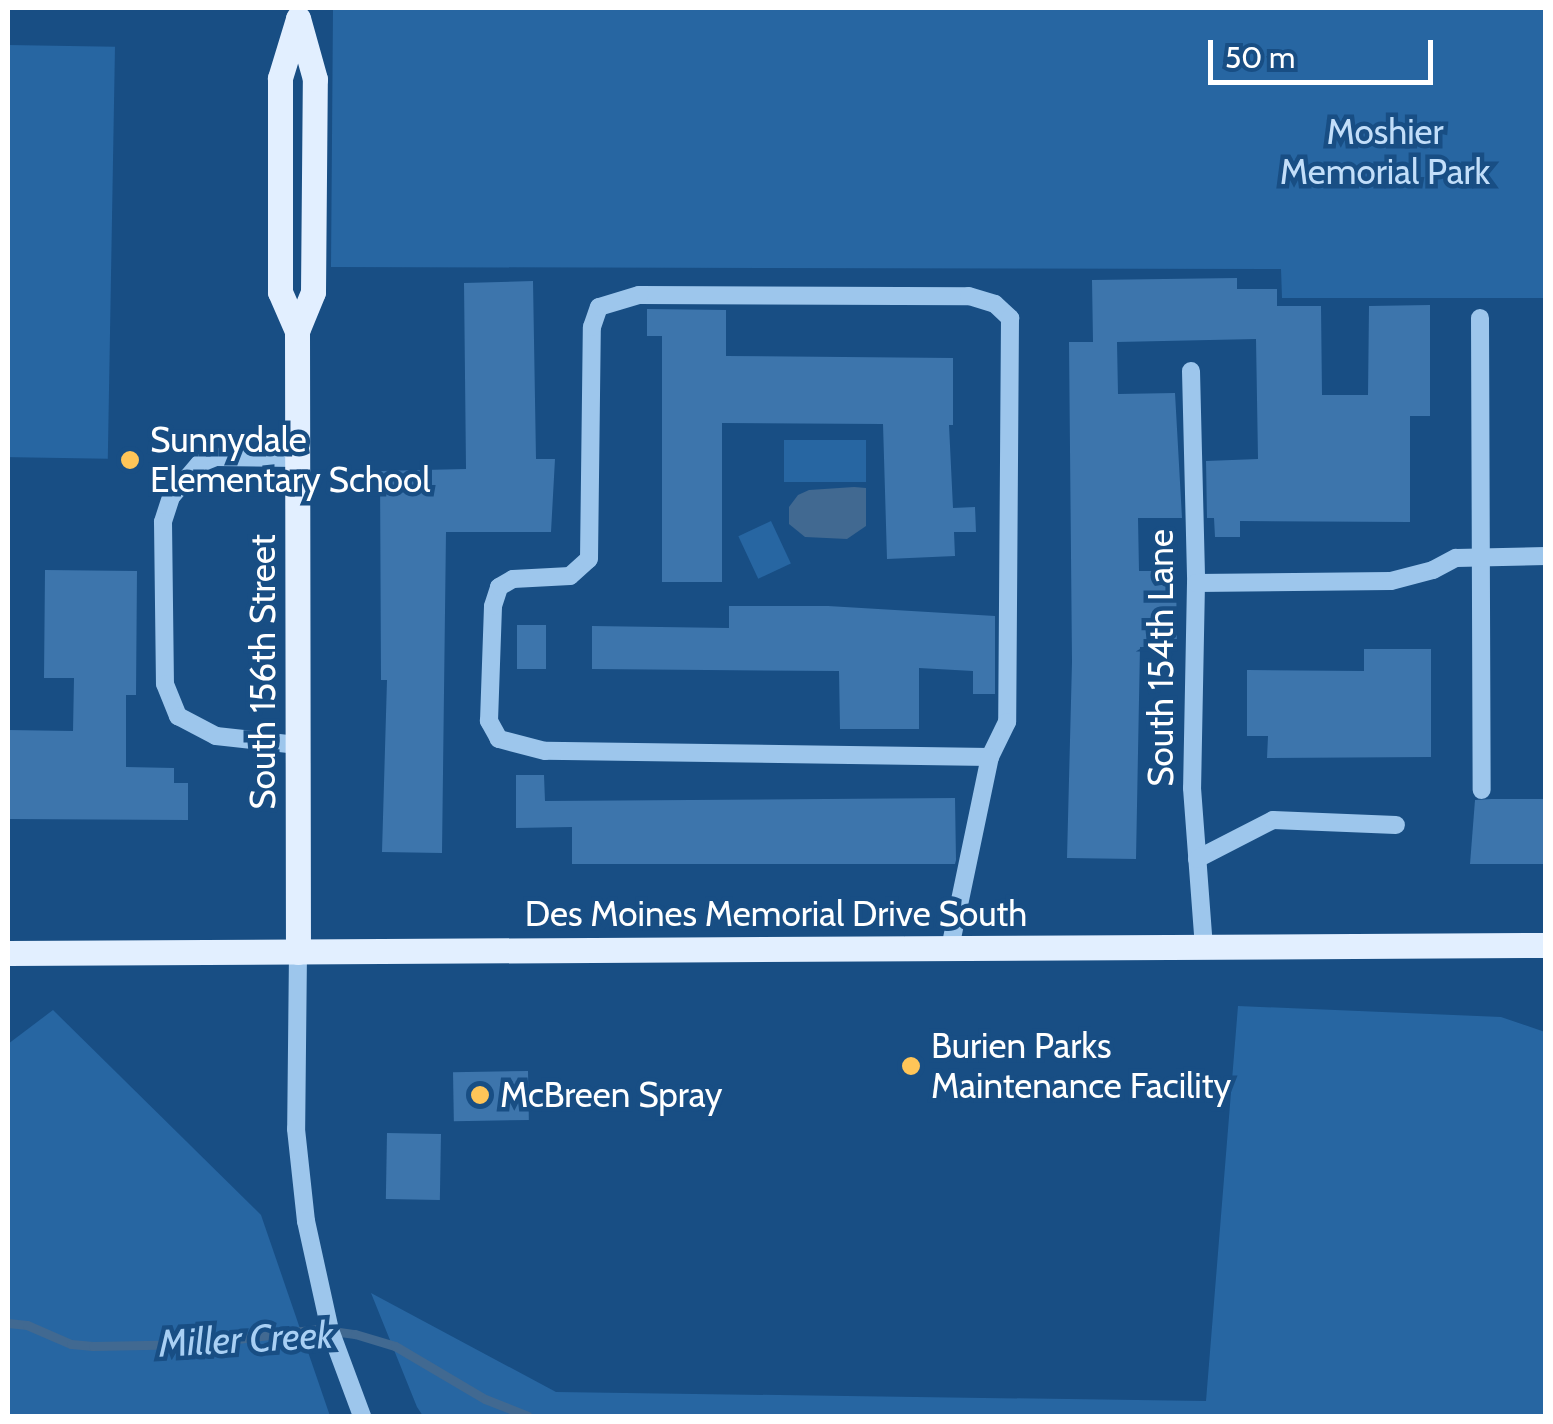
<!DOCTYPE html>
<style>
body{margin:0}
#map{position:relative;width:1553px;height:1424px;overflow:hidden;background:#184e84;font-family:Cabin,sans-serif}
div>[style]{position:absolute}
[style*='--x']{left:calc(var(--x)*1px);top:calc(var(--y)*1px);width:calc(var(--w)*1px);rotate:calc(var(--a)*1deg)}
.green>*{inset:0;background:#2766a2;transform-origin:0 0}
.water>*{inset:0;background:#416991}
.stream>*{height:9px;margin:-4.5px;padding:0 4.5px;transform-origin:4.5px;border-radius:4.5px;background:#416991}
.building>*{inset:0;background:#3d75ac;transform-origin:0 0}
.minor>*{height:18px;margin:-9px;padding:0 9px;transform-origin:9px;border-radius:9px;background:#9dc6ec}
.major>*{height:25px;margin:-12.5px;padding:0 12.5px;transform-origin:12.5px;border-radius:12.5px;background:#e2efff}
.dots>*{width:28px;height:28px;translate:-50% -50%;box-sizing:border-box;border:5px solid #184e84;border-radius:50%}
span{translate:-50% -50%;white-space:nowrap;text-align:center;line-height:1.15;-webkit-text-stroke:9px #184e84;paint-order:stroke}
.park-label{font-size:35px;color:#c2def9}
.poi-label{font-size:35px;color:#fff}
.left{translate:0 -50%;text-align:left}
.street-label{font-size:35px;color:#fff}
.water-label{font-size:38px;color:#a9d0f4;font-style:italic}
.frame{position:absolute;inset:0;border:10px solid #fff;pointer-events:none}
.scale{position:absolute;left:1208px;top:40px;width:225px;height:45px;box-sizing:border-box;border:5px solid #fff;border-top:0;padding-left:12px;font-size:30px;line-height:35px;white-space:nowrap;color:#fff;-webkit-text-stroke:8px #184e84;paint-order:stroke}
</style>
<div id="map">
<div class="green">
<div style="clip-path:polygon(333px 8px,1545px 8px,1545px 298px,1282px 298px,1281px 269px,331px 267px)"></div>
<div style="left:8px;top:45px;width:107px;height:412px;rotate:1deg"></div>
<div style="left:784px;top:440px;width:82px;height:42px"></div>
<div style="left:771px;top:521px;width:47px;height:36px;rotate:65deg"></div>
<div style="clip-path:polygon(1238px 1006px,1501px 1017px,1545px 1032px,1545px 1416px,423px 1416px,417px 1407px,371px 1293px,556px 1392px,1206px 1401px)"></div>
<div style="clip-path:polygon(53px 1010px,261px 1215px,330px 1416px,8px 1416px,8px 1044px)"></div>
</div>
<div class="water">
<div style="clip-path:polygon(854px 487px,866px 488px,866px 526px,847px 539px,805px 537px,789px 524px,789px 507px,798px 495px,809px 490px)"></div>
</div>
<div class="stream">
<div style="--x:8;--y:1323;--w:19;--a:6"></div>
<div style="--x:27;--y:1325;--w:48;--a:23.4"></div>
<div style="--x:71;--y:1344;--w:22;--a:5"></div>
<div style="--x:93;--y:1346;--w:105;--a:-1.1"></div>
<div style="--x:198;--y:1344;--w:121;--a:-7.1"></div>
<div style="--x:318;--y:1329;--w:37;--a:8"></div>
<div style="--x:355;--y:1334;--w:42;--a:16.7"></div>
<div style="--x:395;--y:1346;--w:104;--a:30.5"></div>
<div style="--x:485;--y:1399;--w:46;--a:21.6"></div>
</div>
<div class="building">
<div style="clip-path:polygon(1237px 278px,1237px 289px,1277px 289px,1277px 306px,1321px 306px,1322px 395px,1368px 395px,1369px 306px,1430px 305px,1430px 416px,1410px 416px,1410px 522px,1240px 521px,1240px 537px,1215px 537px,1214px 518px,1207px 518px,1206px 461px,1258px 459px,1256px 339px,1117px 342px,1118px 394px,1175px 393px,1182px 518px,1138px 518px,1139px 571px,1176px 571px,1177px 647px,1140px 647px,1136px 859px,1067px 858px,1072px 662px,1069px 342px,1093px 342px,1092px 280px)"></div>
<div style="clip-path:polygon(533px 281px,536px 459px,555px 459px,551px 532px,446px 532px,442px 853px,382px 852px,387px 680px,381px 680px,380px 471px,466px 469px,464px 283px)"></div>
<div style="clip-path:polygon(647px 309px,726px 310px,726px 356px,953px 358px,953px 425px,949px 425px,953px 508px,975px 507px,976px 532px,954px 532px,955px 556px,887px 559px,883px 424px,722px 423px,722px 582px,662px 582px,662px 336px,647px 336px)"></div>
<div style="clip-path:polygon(45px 570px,137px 571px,136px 695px,126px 695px,126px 767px,174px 768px,174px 783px,188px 783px,188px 820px,8px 819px,8px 730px,73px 731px,74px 678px,44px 678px)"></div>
<div style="clip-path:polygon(729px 606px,828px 606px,995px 616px,995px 694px,973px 694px,973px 671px,919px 668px,919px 729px,840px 729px,839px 671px,592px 669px,592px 626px,729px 628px)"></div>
<div style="left:517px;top:625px;width:29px;height:44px"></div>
<div style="clip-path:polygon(1364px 649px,1431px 649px,1431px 757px,1267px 758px,1268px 736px,1247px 736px,1247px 670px,1364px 671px)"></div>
<div style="clip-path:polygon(516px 775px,544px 775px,545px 801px,955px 798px,956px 860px,955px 864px,572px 864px,572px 827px,516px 828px)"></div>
<div style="clip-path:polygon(1491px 799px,1546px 799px,1546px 864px,1470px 864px,1475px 800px)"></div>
<div style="left:528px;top:1071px;width:49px;height:75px;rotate:89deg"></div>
<div style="left:387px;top:1133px;width:54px;height:66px;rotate:1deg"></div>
</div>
<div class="minor">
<div style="--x:639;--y:295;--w:330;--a:0.2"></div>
<div style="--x:969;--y:296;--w:27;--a:17"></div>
<div style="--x:995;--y:304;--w:21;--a:43"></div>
<div style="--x:1010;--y:318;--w:404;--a:90.4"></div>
<div style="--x:1007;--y:722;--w:39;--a:116"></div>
<div style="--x:990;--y:757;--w:445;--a:-179.2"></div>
<div style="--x:545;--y:751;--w:48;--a:-165.4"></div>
<div style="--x:499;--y:739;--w:21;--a:-119"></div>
<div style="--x:489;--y:721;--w:115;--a:-88"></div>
<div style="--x:493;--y:606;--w:20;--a:-72"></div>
<div style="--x:499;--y:587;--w:16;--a:-30"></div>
<div style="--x:513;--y:579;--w:57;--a:-3"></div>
<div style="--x:570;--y:576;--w:25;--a:-42"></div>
<div style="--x:589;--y:559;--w:232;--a:-89.3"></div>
<div style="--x:592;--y:327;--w:21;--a:-71"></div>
<div style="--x:599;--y:307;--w:42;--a:-16.7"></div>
<div style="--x:1480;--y:318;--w:472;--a:89.8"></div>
<div style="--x:1191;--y:371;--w:212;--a:88.6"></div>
<div style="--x:1196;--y:583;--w:205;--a:91.1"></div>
<div style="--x:1192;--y:788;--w:158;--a:85.7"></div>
<div style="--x:298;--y:458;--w:82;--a:-179.3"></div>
<div style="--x:216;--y:457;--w:18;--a:158"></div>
<div style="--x:199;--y:464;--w:43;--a:130.3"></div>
<div style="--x:171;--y:497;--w:26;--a:108"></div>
<div style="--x:163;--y:522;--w:162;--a:89.3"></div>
<div style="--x:165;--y:684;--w:35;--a:68"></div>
<div style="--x:178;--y:716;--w:43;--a:27.8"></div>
<div style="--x:216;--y:736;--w:82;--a:6.3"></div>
<div style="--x:1196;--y:583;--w:195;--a:-0.6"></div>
<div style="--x:1391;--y:581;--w:43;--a:-14.7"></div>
<div style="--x:1433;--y:570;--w:26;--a:-28"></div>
<div style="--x:1456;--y:558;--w:90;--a:-1.3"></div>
<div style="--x:1197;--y:859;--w:85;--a:-27.2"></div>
<div style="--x:1273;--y:820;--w:123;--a:2.3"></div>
<div style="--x:950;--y:948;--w:195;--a:-78.2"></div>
<div style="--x:298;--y:952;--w:177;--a:90.6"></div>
<div style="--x:296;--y:1129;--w:93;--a:83.8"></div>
<div style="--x:306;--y:1221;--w:112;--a:77.6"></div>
<div style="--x:330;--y:1330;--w:92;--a:69.6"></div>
</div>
<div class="major">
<div style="--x:298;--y:19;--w:62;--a:107"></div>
<div style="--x:280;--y:78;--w:214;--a:90"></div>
<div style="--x:280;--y:292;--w:43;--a:66.4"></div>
<div style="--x:297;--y:331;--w:621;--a:89.91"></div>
<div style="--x:297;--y:331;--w:42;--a:-67.7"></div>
<div style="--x:313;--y:292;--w:213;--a:-89.5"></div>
<div style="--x:315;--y:79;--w:63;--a:-105.6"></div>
<div style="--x:8;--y:953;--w:1538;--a:-0.3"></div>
</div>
<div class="dots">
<div style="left:130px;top:460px;background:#ffc558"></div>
<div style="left:911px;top:1066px;background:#ffc558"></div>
<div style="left:480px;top:1095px;background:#ffc558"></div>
</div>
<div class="park-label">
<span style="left:1385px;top:152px">Moshier<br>Memorial Park</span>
</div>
<div class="poi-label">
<span class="left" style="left:150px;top:460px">Sunnydale<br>Elementary School</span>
<span class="left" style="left:931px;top:1066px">Burien Parks<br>Maintenance Facility</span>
<span class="left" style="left:500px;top:1095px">McBreen Spray</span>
</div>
<div class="street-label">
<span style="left:1161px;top:658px;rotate:-90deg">South 154th Lane</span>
<span style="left:263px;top:672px;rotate:-90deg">South 156th Street</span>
<span style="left:776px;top:914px">Des Moines Memorial Drive South</span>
</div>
<div class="water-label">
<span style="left:246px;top:1339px;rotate:-3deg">Miller Creek</span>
</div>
<div class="frame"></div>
<div class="scale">50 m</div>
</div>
